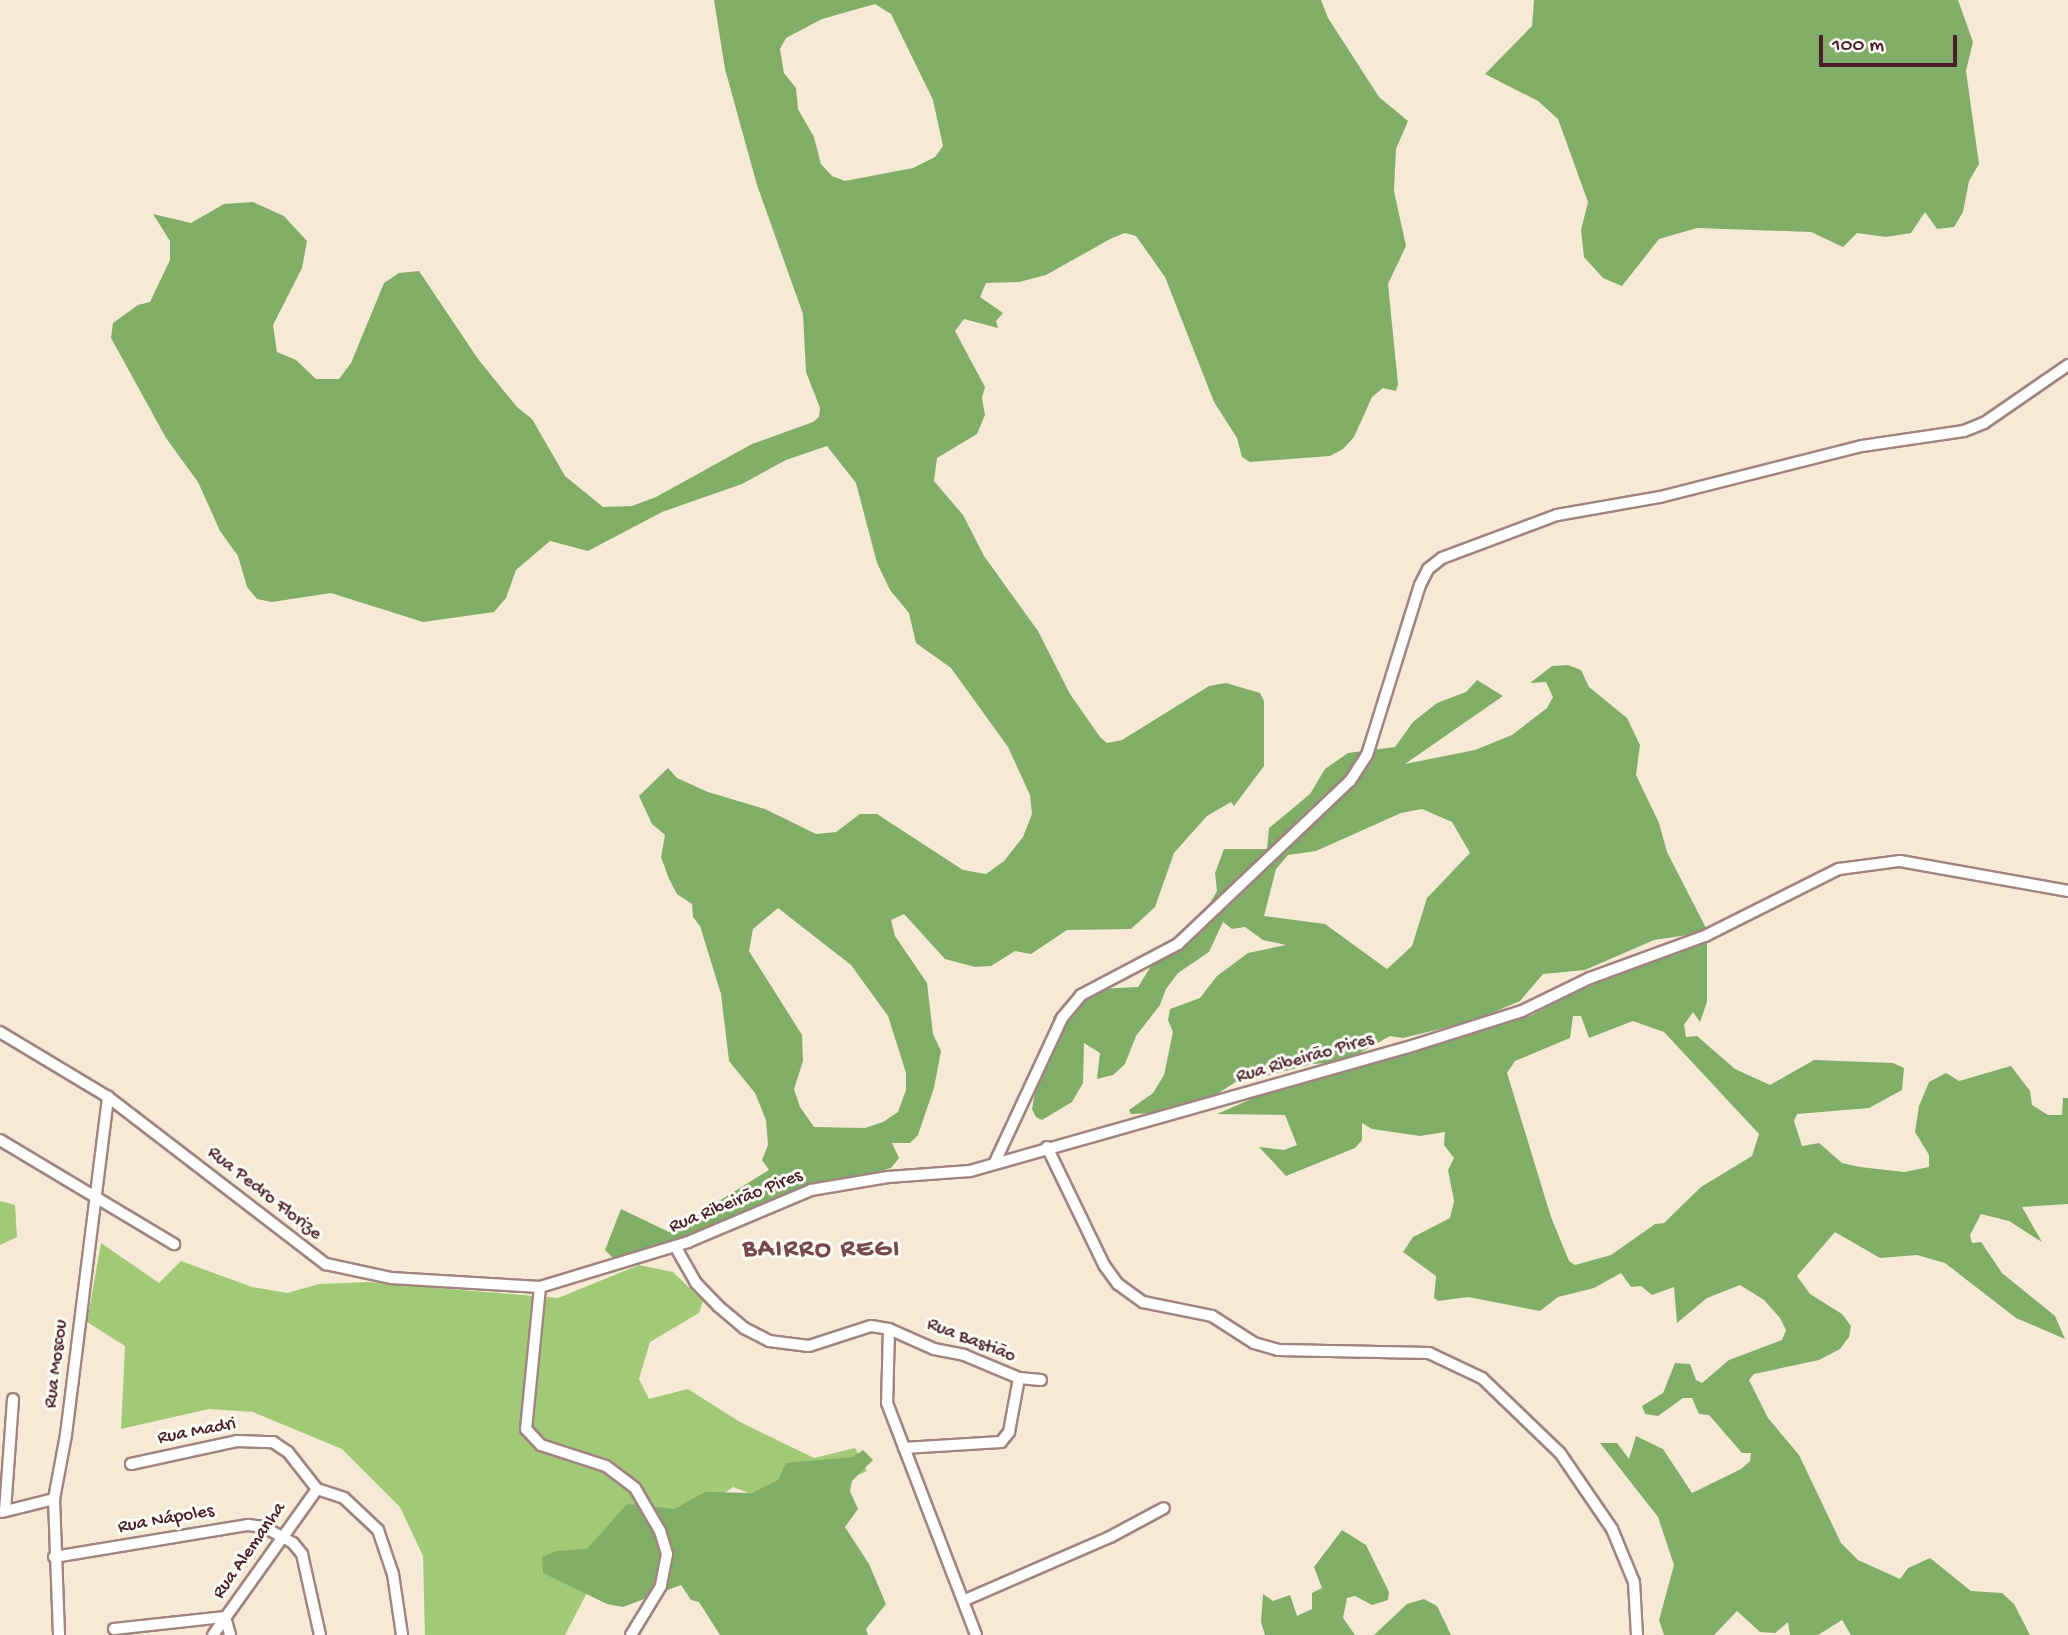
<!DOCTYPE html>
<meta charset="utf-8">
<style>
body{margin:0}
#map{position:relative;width:2068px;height:1635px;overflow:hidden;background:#f6ead6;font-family:"Gochi Hand",sans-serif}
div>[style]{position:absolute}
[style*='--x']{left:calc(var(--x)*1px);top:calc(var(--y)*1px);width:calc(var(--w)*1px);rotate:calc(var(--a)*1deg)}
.green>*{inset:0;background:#a2ca76}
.forest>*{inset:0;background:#81ae67}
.roads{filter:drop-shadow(2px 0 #a08480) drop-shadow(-2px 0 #a08480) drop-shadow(0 2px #a08480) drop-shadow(0 -2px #a08480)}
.minor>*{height:10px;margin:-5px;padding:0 5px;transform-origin:5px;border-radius:5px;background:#fff}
span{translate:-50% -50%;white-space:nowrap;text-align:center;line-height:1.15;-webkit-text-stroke:6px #fdfcf7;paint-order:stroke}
.street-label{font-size:19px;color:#4a1f2b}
.district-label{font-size:26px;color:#76494f;font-weight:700;letter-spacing:2px}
.scale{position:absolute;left:1819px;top:35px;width:138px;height:32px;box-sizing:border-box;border:4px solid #4a1f2b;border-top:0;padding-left:9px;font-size:21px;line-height:24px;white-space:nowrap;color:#4a1f2b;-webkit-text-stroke:5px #fdfcf7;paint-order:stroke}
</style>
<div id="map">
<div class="green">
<div style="clip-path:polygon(0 1201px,15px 1205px,17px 1237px,0 1245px)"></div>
<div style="clip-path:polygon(101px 1243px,159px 1283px,181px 1261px,252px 1287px,287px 1293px,319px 1284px,367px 1282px,558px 1298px,639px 1265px,673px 1272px,703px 1301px,699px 1313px,650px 1342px,639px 1379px,649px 1399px,688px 1389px,740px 1422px,814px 1458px,855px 1448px,867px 1471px,786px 1507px,733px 1487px,591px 1585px,565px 1635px,425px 1635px,423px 1556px,400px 1507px,342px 1449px,253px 1412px,209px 1409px,121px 1429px,125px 1346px,87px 1322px)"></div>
</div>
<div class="forest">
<div style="clip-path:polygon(evenodd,714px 0,1321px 0,1328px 18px,1379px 97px,1408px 121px,1396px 149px,1394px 191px,1406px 246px,1388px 284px,1398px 384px,1396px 391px,1383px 388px,1372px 397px,1354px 437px,1343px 449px,1330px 456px,1250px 462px,1242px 457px,1237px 438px,1214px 402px,1165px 277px,1136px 236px,1125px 233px,1112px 238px,1046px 275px,1019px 282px,986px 283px,980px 297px,1003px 313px,996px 321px,998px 328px,964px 319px,955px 331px,985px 387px,982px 398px,985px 415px,977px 434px,937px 458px,934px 481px,963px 515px,984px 556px,1038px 631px,1070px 694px,1100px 737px,1107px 743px,1122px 740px,1209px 686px,1226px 683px,1260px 693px,1264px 701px,1264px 766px,1234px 806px,1231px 802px,1207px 816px,1174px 853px,1155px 907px,1131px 929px,1067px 930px,1031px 954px,1015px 951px,991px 966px,975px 967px,945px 959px,904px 914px,891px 920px,895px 936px,927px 983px,933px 1034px,941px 1051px,934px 1088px,918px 1135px,910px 1143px,892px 1143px,899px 1158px,891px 1168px,800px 1194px,690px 1241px,613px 1258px,605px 1250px,621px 1209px,669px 1232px,769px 1170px,762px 1160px,768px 1145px,766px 1120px,755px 1093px,729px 1061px,721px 994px,700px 926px,693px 917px,692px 904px,677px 894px,669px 879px,661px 857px,665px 835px,652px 824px,639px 796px,668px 768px,677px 778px,708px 792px,765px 809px,816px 834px,836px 832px,860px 814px,877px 814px,963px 870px,986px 874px,1004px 861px,1023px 837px,1032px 814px,1030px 795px,1008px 747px,951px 668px,916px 643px,909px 613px,890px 590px,877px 563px,856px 483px,827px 446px,786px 460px,742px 484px,662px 512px,588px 551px,550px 541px,516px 570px,506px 598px,494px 612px,423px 622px,331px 593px,272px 602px,257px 599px,247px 587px,238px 556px,220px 531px,198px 482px,166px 438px,111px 338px,113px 323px,138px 305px,150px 302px,170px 260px,170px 241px,153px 214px,191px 223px,224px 204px,253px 202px,284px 216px,307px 241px,302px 268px,273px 325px,277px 352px,296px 360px,316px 379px,339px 379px,351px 363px,384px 283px,399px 273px,419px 271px,478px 359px,517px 407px,532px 419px,565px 476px,603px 507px,632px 506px,656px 497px,752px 444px,813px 422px,819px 417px,820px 408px,806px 372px,803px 314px,757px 185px,725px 69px,714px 0,875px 4px,891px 14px,933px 100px,943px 146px,935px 157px,913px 168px,845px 181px,832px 176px,821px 164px,814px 137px,798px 109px,796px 88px,784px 73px,780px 49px,786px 38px,822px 19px,875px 4px,714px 0,778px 908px,851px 965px,888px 1016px,906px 1073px,906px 1090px,898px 1112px,883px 1122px,865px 1128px,814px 1127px,800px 1107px,794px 1089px,803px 1061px,802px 1035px,749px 951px,753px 929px,778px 908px)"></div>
<div style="clip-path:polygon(1534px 0,1958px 0,1973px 42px,1966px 71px,1979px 164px,1969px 181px,1963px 212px,1954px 227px,1937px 229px,1925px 212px,1911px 233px,1886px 237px,1857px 233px,1843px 247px,1811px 232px,1697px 228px,1659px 239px,1622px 286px,1603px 278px,1584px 257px,1581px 230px,1588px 202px,1558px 119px,1538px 101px,1485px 74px,1532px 26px)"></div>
<div style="clip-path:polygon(evenodd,1568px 665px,1581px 670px,1589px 687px,1627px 718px,1640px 745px,1636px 775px,1659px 823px,1667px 852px,1708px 932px,1654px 940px,1585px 970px,1543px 974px,1520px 1001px,1473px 1021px,1403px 1038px,1390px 1036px,1344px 1062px,1312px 1064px,1255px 1079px,1245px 1076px,1217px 1094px,1163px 1113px,1131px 1114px,1129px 1110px,1153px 1093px,1164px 1075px,1173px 1032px,1168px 1020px,1170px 1009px,1200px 998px,1217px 976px,1248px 953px,1286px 945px,1263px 940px,1245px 927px,1232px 929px,1223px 922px,1209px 952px,1178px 973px,1166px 989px,1160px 1005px,1136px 1036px,1125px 1064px,1113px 1075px,1097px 1079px,1100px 1053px,1084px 1043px,1083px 1083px,1072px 1102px,1042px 1120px,1036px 1117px,1032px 1109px,1037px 1081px,1054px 1034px,1053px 1017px,1076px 990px,1138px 987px,1153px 963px,1210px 903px,1217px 891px,1215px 873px,1224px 849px,1267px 849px,1269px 828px,1310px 794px,1325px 769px,1348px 753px,1395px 747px,1413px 722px,1437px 703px,1466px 692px,1477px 680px,1503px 696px,1405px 764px,1475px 750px,1512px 735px,1547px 708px,1553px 697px,1546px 682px,1530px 683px,1552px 666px,1568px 665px,1422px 809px,1452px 822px,1470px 853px,1427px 898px,1412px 946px,1387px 969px,1325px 924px,1264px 916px,1276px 869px,1288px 855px,1316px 851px,1401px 813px,1422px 809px)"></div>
<div style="clip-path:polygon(evenodd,1707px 934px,1707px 1002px,1700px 1022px,1693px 1012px,1684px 1025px,1686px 1037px,1697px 1036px,1735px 1069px,1770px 1085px,1814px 1060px,1893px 1063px,1904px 1068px,1902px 1090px,1869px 1108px,1797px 1114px,1794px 1121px,1802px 1146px,1819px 1143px,1842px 1163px,1860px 1167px,1904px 1172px,1929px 1167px,1929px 1155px,1915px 1132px,1919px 1106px,1929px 1082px,1946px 1073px,1959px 1081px,2011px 1066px,2030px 1091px,2032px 1105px,2048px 1115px,2062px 1115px,2063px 1098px,2068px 1098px,2068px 1204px,2022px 1207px,2042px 1242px,2009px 1221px,1981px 1214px,1970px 1235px,1972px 1243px,1981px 1242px,2002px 1273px,2055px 1316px,2065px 1339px,2016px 1318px,1945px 1263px,1917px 1255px,1880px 1258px,1835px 1232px,1797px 1276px,1810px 1294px,1842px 1314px,1851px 1326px,1849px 1337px,1840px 1349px,1819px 1360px,1754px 1374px,1749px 1380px,1768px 1418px,1799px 1455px,1841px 1543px,1858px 1560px,1900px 1579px,1908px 1568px,1930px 1558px,1971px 1591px,2002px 1593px,2014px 1604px,2030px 1635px,1851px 1635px,1842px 1620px,1818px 1635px,1790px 1635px,1788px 1622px,1775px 1633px,1760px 1632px,1737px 1611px,1714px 1635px,1664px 1635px,1659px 1620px,1674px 1565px,1658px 1517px,1600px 1443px,1617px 1443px,1629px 1459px,1636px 1436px,1663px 1449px,1692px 1493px,1741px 1469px,1750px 1461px,1751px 1453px,1742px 1453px,1709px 1415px,1699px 1414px,1692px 1398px,1683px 1398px,1658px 1416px,1645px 1414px,1642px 1406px,1663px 1393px,1675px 1363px,1690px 1364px,1696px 1380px,1702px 1383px,1729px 1360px,1782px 1340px,1786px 1330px,1780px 1318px,1764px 1300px,1740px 1285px,1707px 1298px,1677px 1323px,1674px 1287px,1652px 1295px,1641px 1286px,1631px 1287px,1621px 1273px,1594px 1288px,1558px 1297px,1540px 1311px,1468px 1297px,1438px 1301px,1434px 1298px,1436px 1276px,1403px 1252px,1413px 1237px,1450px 1218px,1454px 1201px,1448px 1170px,1454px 1158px,1444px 1145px,1445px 1132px,1420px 1136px,1372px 1129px,1362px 1123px,1362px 1140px,1355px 1148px,1286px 1176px,1259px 1147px,1284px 1150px,1297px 1145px,1285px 1115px,1217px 1114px,1272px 1090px,1532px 1015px,1591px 984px,1638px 968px,1707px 934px,1573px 1016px,1581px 1016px,1589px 1038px,1633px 1021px,1664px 1032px,1759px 1134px,1752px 1156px,1701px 1187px,1664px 1223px,1655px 1224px,1611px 1255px,1575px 1265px,1569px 1261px,1551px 1217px,1507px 1073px,1515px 1061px,1570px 1038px,1573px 1016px)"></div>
<div style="clip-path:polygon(863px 1450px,873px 1460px,852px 1481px,850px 1491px,858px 1509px,845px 1527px,869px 1564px,886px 1604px,866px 1629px,868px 1635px,720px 1635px,699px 1602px,691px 1600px,681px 1585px,623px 1607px,607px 1604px,543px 1573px,542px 1557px,556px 1551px,587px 1549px,627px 1504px,674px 1509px,705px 1492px,752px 1493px,778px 1480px,786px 1463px,853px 1457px)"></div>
<div style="clip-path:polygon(1342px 1530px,1366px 1545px,1389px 1592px,1388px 1600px,1372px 1605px,1355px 1596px,1347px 1598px,1343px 1618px,1355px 1635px,1265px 1635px,1261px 1622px,1263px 1594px,1273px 1601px,1290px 1595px,1297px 1616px,1312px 1609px,1312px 1593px,1322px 1588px,1314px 1567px)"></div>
<div style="clip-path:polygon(1424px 1599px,1437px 1606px,1451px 1635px,1374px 1635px,1407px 1604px)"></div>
</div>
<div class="roads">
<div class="minor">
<div style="--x:0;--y:1032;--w:126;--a:31"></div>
<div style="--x:108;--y:1097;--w:275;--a:37.5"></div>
<div style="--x:326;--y:1264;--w:66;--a:12.2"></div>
<div style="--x:391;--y:1278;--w:149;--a:3.5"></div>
<div style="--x:540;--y:1287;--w:155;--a:-16.9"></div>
<div style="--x:688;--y:1242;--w:134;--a:-22.9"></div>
<div style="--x:811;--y:1190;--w:78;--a:-9.6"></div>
<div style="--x:888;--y:1177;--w:82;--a:-4.2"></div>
<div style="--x:970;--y:1171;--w:462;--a:-15.8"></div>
<div style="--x:1415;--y:1045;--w:112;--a:-17.6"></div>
<div style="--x:1522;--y:1011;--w:76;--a:-25.9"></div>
<div style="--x:1590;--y:978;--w:122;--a:-20.1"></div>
<div style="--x:1705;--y:936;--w:150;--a:-26.6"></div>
<div style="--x:1839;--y:869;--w:62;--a:-7.5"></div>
<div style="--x:1900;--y:861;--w:171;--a:10.1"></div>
<div style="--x:0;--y:1140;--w:203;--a:30.9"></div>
<div style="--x:1047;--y:1147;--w:131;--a:64.2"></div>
<div style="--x:1104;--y:1265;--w:24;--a:54"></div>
<div style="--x:1118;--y:1284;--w:31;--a:36"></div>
<div style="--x:1143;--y:1302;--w:70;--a:11.5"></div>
<div style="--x:1212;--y:1316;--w:50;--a:32.7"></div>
<div style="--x:1254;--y:1343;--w:25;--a:16"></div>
<div style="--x:1278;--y:1350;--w:151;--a:1.1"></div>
<div style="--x:1429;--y:1353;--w:59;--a:25.3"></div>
<div style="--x:1482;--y:1378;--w:108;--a:43.9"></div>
<div style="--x:1560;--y:1453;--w:92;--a:55.6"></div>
<div style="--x:1612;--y:1529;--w:57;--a:67.5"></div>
<div style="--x:1634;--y:1582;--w:53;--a:86.8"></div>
<div style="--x:995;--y:1162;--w:159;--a:-65"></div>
<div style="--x:1062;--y:1018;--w:30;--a:-50"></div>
<div style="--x:1081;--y:995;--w:110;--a:-27.7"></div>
<div style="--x:1178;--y:944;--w:237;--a:-43.5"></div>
<div style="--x:1350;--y:781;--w:31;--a:-57"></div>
<div style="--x:1367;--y:755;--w:178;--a:-72.7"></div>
<div style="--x:1420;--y:585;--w:18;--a:-63"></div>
<div style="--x:1428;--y:569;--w:18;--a:-38"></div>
<div style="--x:1442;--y:558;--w:123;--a:-20.5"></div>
<div style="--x:1557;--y:515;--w:105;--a:-9.9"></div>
<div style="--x:1660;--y:497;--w:208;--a:-14.2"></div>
<div style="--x:1862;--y:446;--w:103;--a:-8.4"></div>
<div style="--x:1964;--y:431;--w:22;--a:-22"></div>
<div style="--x:1984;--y:423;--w:102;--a:-34.6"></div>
<div style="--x:675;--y:1246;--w:43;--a:60.4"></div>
<div style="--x:696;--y:1283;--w:32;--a:46"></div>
<div style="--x:718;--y:1306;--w:34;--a:40"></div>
<div style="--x:744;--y:1328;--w:28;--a:27"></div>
<div style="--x:769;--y:1341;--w:40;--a:7.1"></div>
<div style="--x:809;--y:1346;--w:65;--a:-17.9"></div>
<div style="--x:871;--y:1326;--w:18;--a:9"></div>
<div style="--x:889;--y:1329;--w:74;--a:91.5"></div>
<div style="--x:887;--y:1403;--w:248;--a:69"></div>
<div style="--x:540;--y:1287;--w:143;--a:95.6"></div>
<div style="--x:526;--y:1429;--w:22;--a:47"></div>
<div style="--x:541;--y:1445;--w:68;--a:17.9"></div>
<div style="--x:606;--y:1466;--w:36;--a:37"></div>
<div style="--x:635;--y:1488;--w:50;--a:59.8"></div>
<div style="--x:660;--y:1531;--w:24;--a:73"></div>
<div style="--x:667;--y:1554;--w:33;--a:101"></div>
<div style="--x:661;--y:1586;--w:57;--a:121.5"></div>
<div style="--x:889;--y:1329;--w:49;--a:24"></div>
<div style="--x:934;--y:1349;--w:31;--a:11"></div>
<div style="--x:964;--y:1355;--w:60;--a:22.7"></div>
<div style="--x:1019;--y:1378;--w:22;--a:5"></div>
<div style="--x:904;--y:1448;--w:97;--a:-3.5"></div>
<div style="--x:1001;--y:1442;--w:13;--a:-51"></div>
<div style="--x:1009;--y:1432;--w:55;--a:-79.5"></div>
<div style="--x:131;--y:1464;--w:108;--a:-12.2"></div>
<div style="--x:237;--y:1441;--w:36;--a:2"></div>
<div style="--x:273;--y:1442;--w:18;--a:34"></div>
<div style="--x:288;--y:1452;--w:47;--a:51.9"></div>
<div style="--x:317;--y:1489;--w:28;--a:18"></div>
<div style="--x:344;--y:1498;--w:47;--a:43.3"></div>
<div style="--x:378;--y:1530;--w:46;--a:71.2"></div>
<div style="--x:393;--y:1574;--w:62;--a:81.6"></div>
<div style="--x:5;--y:1511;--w:112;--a:-85.9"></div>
<div style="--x:2;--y:1512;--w:54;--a:-14"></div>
<div style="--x:54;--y:1557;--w:197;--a:-9.4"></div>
<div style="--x:248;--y:1525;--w:16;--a:7"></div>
<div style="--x:264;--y:1527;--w:33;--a:29"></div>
<div style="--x:293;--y:1543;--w:14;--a:51"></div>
<div style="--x:302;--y:1554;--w:83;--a:77.5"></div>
<div style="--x:965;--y:1600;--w:158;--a:-23.5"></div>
<div style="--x:1110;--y:1537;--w:61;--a:-28.2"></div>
<div style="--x:114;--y:1629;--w:112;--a:-6.2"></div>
<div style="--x:225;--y:1617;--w:19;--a:74"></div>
<div style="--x:59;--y:1635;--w:136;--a:-92.1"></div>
<div style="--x:54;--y:1499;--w:65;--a:-79.4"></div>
<div style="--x:66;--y:1435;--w:341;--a:-82.9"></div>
<div style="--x:213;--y:1635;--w:179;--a:-54.5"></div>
</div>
</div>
<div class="street-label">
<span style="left:1305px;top:1059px;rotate:-16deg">Rua Ribeirão Pires</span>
<span style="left:264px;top:1194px;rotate:38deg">Rua Pedro Florize</span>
<span style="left:736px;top:1202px;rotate:-22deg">Rua Ribeirão Pires</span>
<span style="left:971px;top:1341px;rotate:21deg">Rua Bastião</span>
<span style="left:57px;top:1364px;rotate:-83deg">Rua Moscou</span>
<span style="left:197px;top:1432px;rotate:-11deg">Rua Madri</span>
<span style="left:166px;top:1520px;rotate:-10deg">Rua Nápoles</span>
<span style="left:250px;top:1551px;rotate:-55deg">Rua Alemanha</span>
</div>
<div class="district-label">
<span style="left:822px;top:1251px">BAIRRO REGI</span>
</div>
<div class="scale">100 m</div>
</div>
